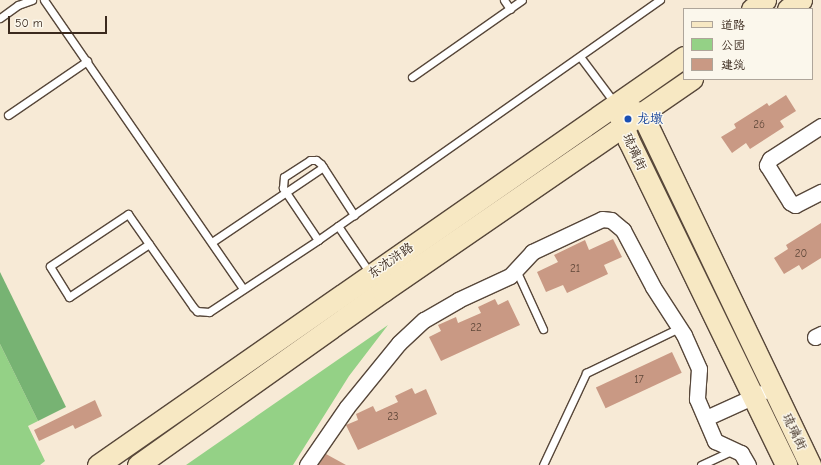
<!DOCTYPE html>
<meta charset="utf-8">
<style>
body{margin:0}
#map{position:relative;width:821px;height:465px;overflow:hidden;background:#f7ead6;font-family:"Comic Neue","LXGW WenKai TC",sans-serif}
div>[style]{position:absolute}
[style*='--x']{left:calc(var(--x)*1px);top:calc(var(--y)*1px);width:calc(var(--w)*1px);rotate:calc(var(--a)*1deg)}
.green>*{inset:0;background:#94d186}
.forest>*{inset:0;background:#77b373}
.building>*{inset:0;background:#c99984;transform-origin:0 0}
.roads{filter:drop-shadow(1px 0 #57473a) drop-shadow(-1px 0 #57473a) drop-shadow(0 1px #57473a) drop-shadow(0 -1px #57473a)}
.service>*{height:7px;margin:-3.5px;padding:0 3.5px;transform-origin:3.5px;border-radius:3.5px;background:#fff}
.minor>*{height:15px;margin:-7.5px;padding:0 7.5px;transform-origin:7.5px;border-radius:7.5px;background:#fff}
.secondary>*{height:21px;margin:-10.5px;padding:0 10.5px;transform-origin:10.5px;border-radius:10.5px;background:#f7e8c3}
.dots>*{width:11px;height:11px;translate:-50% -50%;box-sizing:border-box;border:2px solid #fbf7ec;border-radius:50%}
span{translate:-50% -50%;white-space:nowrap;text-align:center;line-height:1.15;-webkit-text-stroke:3px #fbf7ec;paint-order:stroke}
.number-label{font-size:11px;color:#5e4638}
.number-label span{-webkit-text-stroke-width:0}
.transit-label{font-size:13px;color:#164399}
.left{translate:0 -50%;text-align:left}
.street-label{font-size:13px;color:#3b2a1e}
.legend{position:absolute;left:683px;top:8px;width:130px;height:72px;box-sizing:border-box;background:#fbf7ec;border:1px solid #aea59a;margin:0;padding:5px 7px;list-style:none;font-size:12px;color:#3b2a1e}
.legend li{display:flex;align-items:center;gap:8px;height:20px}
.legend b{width:20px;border:1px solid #aea59a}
.scale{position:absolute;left:8px;top:16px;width:99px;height:18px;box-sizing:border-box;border:2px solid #3b2a1e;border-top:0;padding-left:5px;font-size:12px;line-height:14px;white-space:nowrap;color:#3b2a1e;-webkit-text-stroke:3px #fbf7ec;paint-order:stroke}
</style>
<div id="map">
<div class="green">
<div style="clip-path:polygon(388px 325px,349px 376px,293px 465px,186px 465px)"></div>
<div style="clip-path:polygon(0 344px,38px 421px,28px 426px,45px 461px,40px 465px,0 465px)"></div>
</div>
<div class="forest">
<div style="clip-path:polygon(0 272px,66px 407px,38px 421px,0 344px)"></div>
</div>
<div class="building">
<div style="clip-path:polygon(786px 95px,796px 111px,780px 121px,784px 127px,750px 149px,746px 143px,732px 153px,721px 137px,736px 128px,734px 124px,767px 103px,769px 106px)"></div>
<div style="clip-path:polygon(821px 223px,821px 258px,802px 270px,799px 265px,784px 274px,774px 258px,788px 249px,786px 245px)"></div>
<div style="clip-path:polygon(613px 239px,622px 257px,604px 265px,608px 274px,567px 293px,563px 285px,546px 292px,537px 272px,558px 262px,554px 255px,585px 240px,589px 250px)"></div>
<div style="clip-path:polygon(495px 299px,498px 305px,508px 300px,520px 325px,441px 361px,429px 337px,441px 331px,438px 325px,456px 317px,458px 323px,481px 313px,478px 307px)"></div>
<div style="left:672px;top:352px;width:23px;height:84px;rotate:65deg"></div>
<div style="clip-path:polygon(412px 388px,415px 394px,426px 389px,437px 414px,358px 450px,346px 425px,358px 420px,356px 414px,373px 406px,376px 412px,398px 402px,395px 396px)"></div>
<div style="clip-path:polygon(95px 400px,102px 416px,75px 429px,73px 425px,39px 441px,34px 430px)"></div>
<div style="clip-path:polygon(326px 454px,346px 465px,318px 465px)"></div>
</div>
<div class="roads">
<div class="service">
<div style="--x:44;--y:0;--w:351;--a:55.4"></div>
<div style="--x:504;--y:0;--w:11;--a:56"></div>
<div style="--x:0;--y:18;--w:22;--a:-36"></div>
<div style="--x:18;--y:5;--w:15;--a:-20"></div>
<div style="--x:581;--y:58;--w:55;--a:53.1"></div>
<div style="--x:412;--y:77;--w:134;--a:-35"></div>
<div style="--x:8;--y:115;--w:96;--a:-34.4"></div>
<div style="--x:338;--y:226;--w:57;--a:55.8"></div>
<div style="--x:318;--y:240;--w:63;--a:-123.9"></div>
<div style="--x:283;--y:188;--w:11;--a:-85"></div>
<div style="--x:284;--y:177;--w:31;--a:-33"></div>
<div style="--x:310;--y:160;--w:6;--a:0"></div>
<div style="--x:316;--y:160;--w:6;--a:39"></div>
<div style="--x:321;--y:164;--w:61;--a:57.1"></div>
<div style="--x:212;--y:242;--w:134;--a:-34"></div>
<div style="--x:149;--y:244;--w:96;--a:146.5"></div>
<div style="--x:69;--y:297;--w:36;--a:-122"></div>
<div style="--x:50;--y:266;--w:94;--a:-33.7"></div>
<div style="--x:128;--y:214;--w:113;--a:55"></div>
<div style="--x:193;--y:307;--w:6;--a:45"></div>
<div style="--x:197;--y:311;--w:12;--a:5"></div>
<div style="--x:209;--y:312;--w:131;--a:-33.4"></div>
<div style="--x:318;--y:240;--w:418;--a:-35.1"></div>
<div style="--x:516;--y:270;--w:65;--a:65.4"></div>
<div style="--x:543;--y:465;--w:102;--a:-64.9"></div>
<div style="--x:586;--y:373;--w:103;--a:-25.8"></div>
<div style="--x:701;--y:465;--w:35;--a:-25"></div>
</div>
<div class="minor">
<div style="--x:821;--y:126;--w:61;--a:147.1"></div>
<div style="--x:770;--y:159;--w:7;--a:117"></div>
<div style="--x:767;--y:165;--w:44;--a:58.1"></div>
<div style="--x:790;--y:202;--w:6;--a:31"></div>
<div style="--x:795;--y:205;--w:29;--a:-27"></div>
<div style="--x:815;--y:337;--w:7;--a:-27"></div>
<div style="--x:706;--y:418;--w:60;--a:-24.4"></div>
<div style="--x:307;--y:465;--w:70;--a:-55.4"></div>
<div style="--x:347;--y:407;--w:82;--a:-50.9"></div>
<div style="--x:399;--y:343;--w:34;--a:-43"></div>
<div style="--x:424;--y:320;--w:39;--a:-30"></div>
<div style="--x:458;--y:300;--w:57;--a:-24.8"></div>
<div style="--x:510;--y:276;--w:33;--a:-47"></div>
<div style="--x:532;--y:252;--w:77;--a:-25.2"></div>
<div style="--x:602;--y:219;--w:9;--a:6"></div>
<div style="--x:611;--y:220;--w:16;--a:40"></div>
<div style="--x:623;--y:230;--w:64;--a:62.2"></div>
<div style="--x:653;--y:287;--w:57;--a:57.1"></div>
<div style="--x:684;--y:335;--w:37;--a:66"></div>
<div style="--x:699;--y:369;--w:30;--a:94"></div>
<div style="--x:697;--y:399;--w:46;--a:66.8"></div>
<div style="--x:715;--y:441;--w:29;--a:25"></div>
<div style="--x:741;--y:453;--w:14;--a:60"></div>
</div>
<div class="secondary">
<div style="--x:752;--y:9;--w:16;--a:-35"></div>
<div style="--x:788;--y:9;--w:16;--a:-35"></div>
<div style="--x:630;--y:110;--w:13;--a:18"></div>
<div style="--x:642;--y:114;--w:389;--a:64.4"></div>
<div style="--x:619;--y:114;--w:29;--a:70"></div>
<div style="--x:629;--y:141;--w:360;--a:64.1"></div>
<div style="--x:98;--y:465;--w:714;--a:-34.85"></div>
<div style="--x:138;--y:465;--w:301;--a:-35.4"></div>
<div style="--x:383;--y:291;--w:375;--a:-34.5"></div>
</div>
</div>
<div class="dots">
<div style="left:628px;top:119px;background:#1a4fb4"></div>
</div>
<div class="number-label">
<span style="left:759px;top:125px">26</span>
<span style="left:801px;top:254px">20</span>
<span style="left:575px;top:269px">21</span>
<span style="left:476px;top:328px">22</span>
<span style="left:639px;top:380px">17</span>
<span style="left:393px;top:417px">23</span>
</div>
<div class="transit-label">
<span class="left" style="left:637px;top:119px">龙墩</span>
</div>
<div class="street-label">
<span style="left:634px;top:152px;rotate:65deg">琉璃街</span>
<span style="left:391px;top:261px;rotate:-35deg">东沈浒路</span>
<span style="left:794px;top:432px;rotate:64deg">琉璃街</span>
</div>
<ul class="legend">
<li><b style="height:5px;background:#f7e8c3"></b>道路</li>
<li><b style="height:11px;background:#94d186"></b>公园</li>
<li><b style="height:11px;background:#c99984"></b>建筑</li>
</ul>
<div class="scale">50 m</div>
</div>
